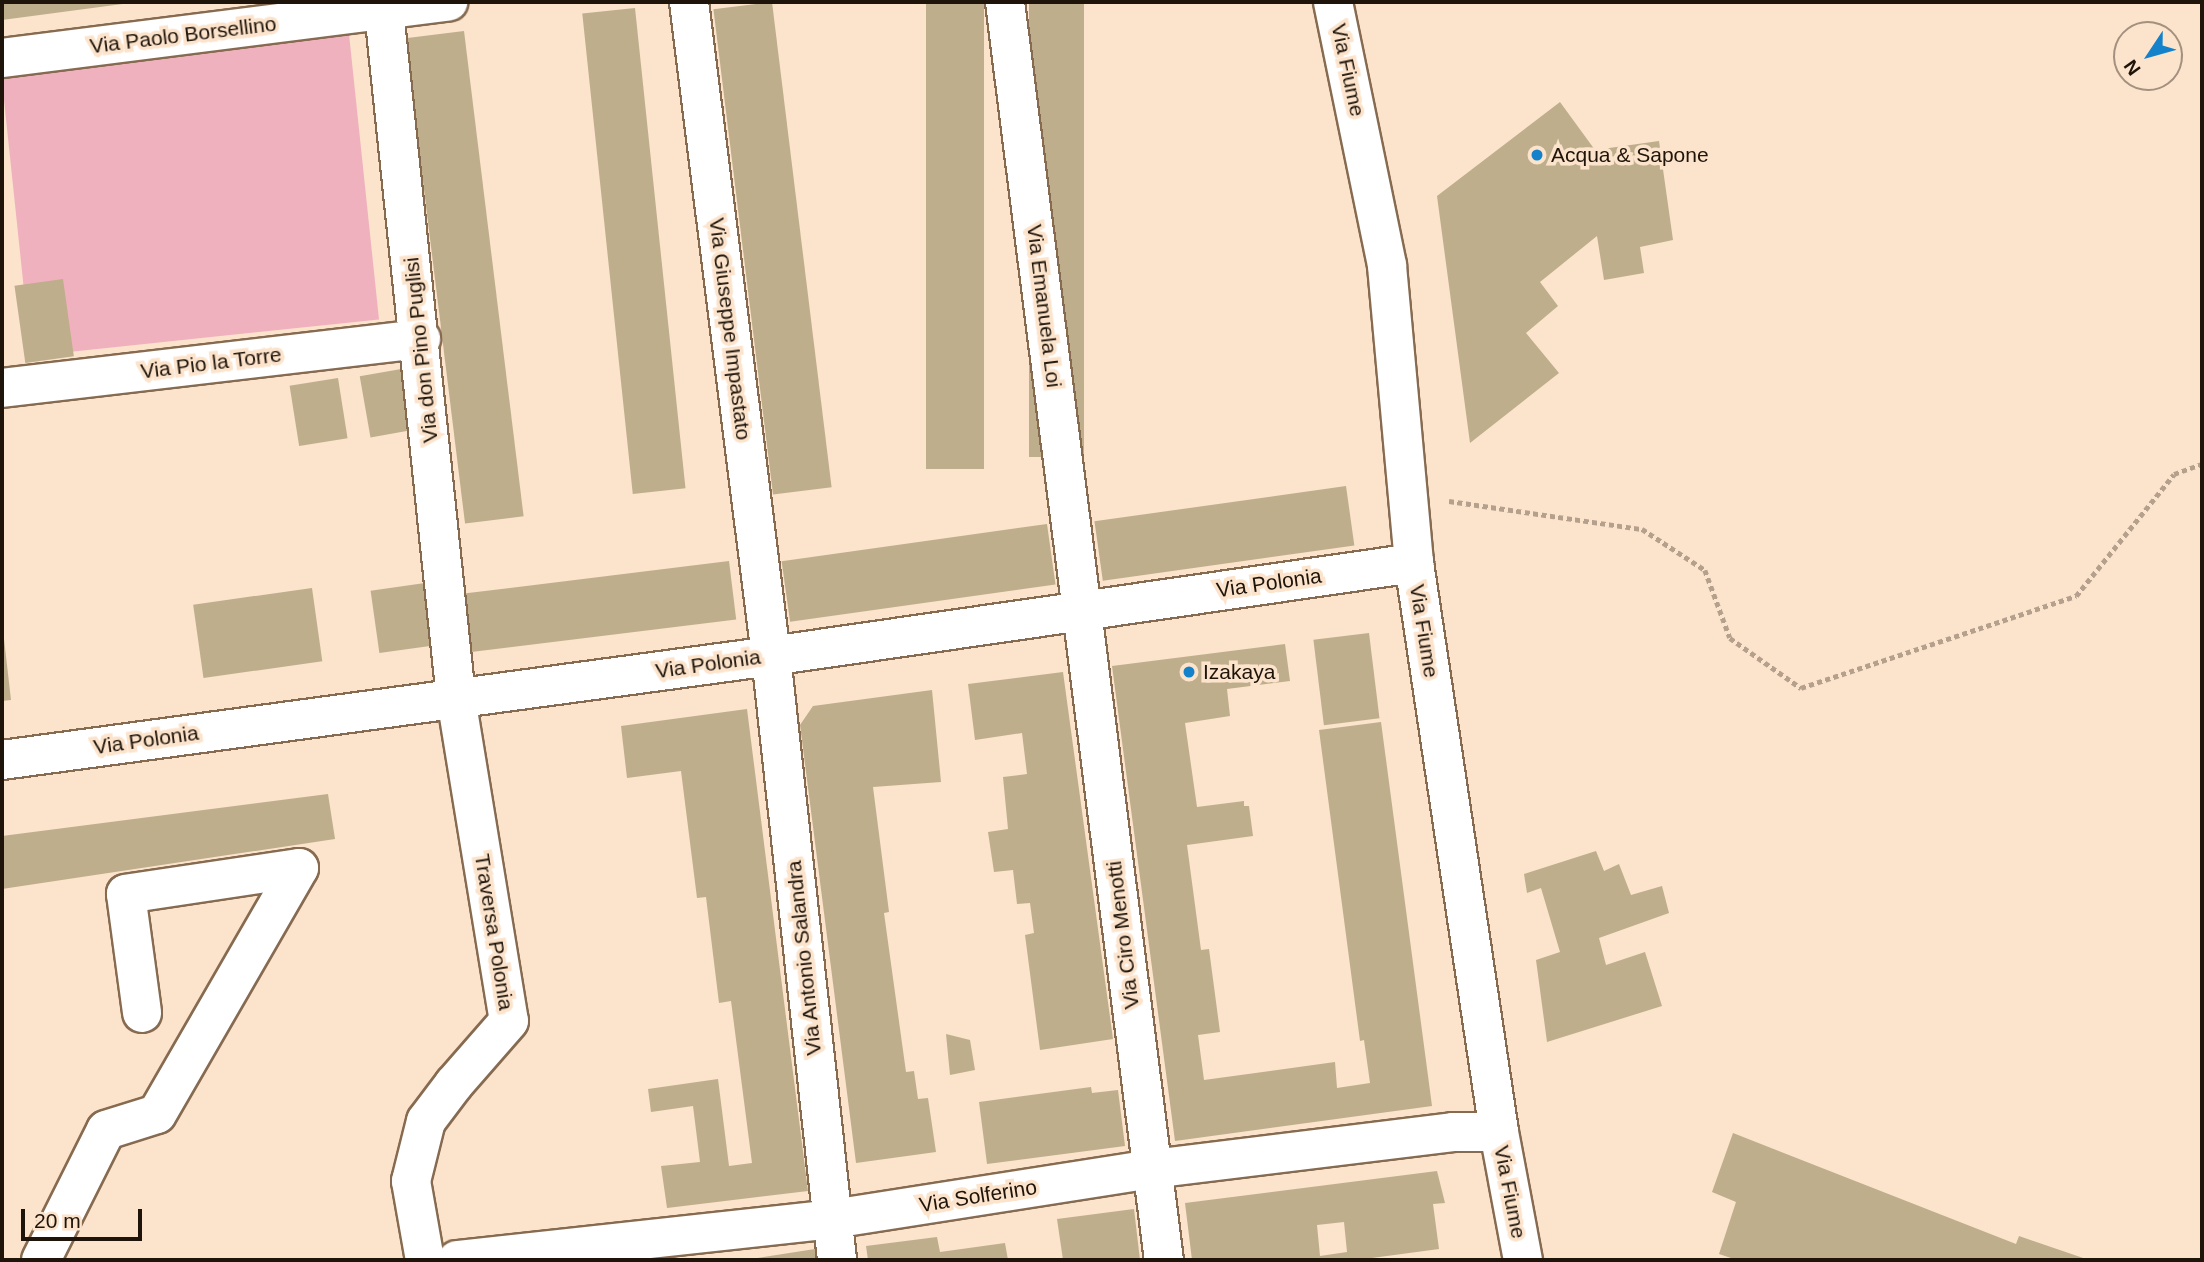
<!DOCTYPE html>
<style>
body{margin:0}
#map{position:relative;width:2204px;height:1262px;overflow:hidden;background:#fce3cc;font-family:Helvetica,sans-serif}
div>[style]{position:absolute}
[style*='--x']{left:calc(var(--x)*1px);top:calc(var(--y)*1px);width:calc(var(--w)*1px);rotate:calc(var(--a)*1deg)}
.green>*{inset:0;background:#f0b1be;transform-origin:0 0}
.building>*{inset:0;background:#beae8b;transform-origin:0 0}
.path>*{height:4.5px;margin-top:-2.25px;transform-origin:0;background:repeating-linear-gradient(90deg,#b4a08d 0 5px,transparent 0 8.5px)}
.roads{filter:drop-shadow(2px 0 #866b51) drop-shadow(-2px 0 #866b51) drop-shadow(0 2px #866b51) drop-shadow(0 -2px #866b51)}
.minor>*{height:38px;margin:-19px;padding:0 19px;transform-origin:19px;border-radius:19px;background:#fff}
.major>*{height:38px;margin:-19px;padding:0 19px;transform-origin:19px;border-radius:19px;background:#fff}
.dots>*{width:19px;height:19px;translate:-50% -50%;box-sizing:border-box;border:4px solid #fce3cc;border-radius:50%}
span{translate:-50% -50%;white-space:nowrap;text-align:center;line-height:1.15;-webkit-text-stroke:7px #fce3cc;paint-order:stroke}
.street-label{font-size:21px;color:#1e1409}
.poi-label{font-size:21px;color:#1e1409}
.left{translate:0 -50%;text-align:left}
.frame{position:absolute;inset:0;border:4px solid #1e1409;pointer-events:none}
.north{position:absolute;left:2113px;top:21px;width:70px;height:70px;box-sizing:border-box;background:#fce3cc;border:2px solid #a3907e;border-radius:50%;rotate:234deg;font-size:19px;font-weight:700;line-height:28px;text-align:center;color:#1e1409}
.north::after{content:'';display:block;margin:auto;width:24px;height:32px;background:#1382cb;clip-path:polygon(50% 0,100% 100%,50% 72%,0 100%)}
.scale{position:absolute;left:21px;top:1209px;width:121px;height:32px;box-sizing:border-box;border:4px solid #1e1409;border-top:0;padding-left:9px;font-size:21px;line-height:24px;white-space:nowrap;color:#1e1409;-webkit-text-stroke:5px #fce3cc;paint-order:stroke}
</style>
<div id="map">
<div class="green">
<div style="left:349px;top:34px;width:287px;height:350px;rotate:84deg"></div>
</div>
<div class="building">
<div style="clip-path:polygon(2px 2px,130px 2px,130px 3px,2px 20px)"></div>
<div style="left:772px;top:2px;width:489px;height:59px;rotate:83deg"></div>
<div style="left:926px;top:2px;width:58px;height:467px"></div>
<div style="left:1029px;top:2px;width:55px;height:455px"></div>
<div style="left:635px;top:8px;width:483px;height:53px;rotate:84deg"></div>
<div style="left:464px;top:31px;width:489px;height:59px;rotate:83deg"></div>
<div style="clip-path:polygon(1560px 102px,1595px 150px,1659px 141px,1673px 240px,1640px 247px,1644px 273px,1604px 280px,1597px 236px,1540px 282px,1558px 306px,1526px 333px,1559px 373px,1470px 443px,1437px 196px)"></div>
<div style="left:63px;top:279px;width:78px;height:49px;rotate:82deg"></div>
<div style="left:407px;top:368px;width:62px;height:48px;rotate:80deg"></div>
<div style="left:338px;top:378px;width:61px;height:49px;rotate:81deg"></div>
<div style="left:1346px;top:486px;width:60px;height:254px;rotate:82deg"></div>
<div style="left:1047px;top:524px;width:61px;height:268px;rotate:82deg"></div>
<div style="left:729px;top:561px;width:59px;height:269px;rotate:83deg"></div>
<div style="left:432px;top:582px;width:63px;height:62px;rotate:82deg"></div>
<div style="left:312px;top:588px;width:74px;height:120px;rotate:82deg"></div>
<div style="left:1369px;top:633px;width:86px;height:56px;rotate:83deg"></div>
<div style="clip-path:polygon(2px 639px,4px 639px,11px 700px,2px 701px)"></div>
<div style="clip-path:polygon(1285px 644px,1290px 681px,1227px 689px,1230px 716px,1185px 723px,1197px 807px,1244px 801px,1244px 806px,1249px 806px,1253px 836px,1187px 845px,1201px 950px,1209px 949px,1220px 1032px,1198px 1035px,1204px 1080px,1335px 1062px,1337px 1088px,1370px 1083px,1364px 1040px,1360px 1041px,1319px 730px,1381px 722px,1432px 1106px,1175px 1141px,1112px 666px)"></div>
<div style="clip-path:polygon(1063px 672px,1113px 1039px,1040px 1050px,1025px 935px,1034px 933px,1030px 903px,1017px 904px,1013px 870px,994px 872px,988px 832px,1008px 829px,1003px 777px,1027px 774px,1022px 733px,975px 740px,968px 684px)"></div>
<div style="clip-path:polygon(932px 690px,941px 782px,873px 787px,889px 912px,884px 913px,906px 1072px,914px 1071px,918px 1099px,928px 1098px,936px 1152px,856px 1163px,800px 725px,813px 706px)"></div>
<div style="clip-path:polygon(747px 709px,808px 1191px,667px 1208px,661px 1166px,700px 1162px,693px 1106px,651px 1112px,648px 1089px,718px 1079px,729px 1166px,752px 1163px,731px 1001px,719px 1003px,706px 897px,697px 898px,681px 771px,627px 778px,621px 726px)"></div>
<div style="clip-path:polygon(328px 794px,335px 839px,2px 889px,2px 836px)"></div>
<div style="clip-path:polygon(1596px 851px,1604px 871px,1619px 864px,1631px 895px,1662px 886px,1669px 913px,1599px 938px,1606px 965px,1645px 952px,1662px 1006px,1547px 1042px,1536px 960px,1560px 952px,1541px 888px,1527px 893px,1524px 874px)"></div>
<div style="clip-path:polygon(946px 1034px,970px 1040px,975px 1070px,950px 1075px)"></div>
<div style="clip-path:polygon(1091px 1087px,1092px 1093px,1118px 1090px,1125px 1146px,987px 1164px,979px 1102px)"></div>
<div style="clip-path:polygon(1733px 1133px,2016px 1244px,2019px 1236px,2089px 1260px,1737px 1260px,1719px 1254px,1736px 1202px,1712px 1192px)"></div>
<div style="clip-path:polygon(evenodd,1437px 1171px,1445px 1203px,1433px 1204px,1439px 1249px,1357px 1260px,1192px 1260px,1185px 1203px,1437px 1171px,1344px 1222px,1347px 1252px,1320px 1256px,1317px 1225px,1344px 1222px)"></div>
<div style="clip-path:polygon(1134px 1209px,1140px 1260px,1063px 1260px,1057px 1219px)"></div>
<div style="clip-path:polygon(937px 1237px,940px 1252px,1005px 1243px,1008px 1260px,868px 1260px,866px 1246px)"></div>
<div style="clip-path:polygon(815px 1249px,816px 1260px,751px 1260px,751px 1259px)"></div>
</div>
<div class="path">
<div style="--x:1449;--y:501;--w:195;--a:8.3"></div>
<div style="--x:1642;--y:529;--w:75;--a:33.1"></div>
<div style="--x:1705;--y:570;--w:72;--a:69.8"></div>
<div style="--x:1730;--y:638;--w:87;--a:35.2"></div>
<div style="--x:1801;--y:688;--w:290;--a:-18.5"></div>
<div style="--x:2076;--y:596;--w:156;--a:-51.2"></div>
<div style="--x:2174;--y:474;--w:30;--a:-20"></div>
</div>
<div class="roads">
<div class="minor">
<div style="--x:383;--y:2;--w:700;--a:84.01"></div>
<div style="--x:456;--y:698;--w:327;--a:80.7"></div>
<div style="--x:509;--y:1021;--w:84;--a:131.1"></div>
<div style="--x:454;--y:1084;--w:46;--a:127.1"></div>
<div style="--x:426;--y:1121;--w:62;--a:104"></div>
<div style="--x:411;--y:1181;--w:80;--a:80"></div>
<div style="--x:689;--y:2;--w:659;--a:82.85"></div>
<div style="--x:771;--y:656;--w:608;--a:83.76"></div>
<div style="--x:1005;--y:2;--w:1268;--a:82.8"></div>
<div style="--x:2;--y:58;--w:450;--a:-7.2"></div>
<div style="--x:2;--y:388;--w:422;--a:-6.7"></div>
<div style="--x:2;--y:760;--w:776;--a:-7.7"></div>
<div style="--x:771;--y:656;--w:650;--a:-8.23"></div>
<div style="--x:41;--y:1260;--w:145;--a:-63.4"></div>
<div style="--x:106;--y:1130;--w:53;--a:-17.4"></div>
<div style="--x:157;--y:1114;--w:284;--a:-60"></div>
<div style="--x:299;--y:868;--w:175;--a:171.5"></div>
<div style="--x:126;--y:894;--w:120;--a:82.3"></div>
<div style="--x:457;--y:1260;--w:377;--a:-6.2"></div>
<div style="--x:832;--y:1219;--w:324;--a:-8.9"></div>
<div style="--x:1152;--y:1169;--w:303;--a:-7"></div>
<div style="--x:1453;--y:1132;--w:46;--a:0"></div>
</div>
<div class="major">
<div style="--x:1333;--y:2;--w:269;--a:78.4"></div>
<div style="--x:1387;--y:266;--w:298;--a:84.8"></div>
<div style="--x:1414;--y:563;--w:575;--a:81.5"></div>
<div style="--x:1499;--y:1132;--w:130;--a:79.4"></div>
</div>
</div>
<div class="dots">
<div style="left:1537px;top:155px;background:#1382cb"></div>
<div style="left:1189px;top:672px;background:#1382cb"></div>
</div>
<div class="street-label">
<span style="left:183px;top:35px;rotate:-7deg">Via Paolo Borsellino</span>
<span style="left:1348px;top:70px;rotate:78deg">Via Fiume</span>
<span style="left:1044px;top:306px;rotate:83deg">Via Emanuela Loi</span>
<span style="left:730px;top:329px;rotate:83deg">Via Giuseppe Impastato</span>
<span style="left:421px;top:350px;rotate:-96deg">Via don Pino Puglisi</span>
<span style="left:211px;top:363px;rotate:-7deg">Via Pio la Torre</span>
<span style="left:1269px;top:583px;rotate:-8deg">Via Polonia</span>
<span style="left:1424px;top:631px;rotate:81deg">Via Fiume</span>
<span style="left:708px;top:664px;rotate:-8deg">Via Polonia</span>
<span style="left:146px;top:740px;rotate:-8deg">Via Polonia</span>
<span style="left:494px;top:932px;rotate:81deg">Traversa Polonia</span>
<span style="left:1123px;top:935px;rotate:-97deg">Via Ciro Menotti</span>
<span style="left:804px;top:958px;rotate:-96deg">Via Antonio Salandra</span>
<span style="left:1510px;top:1192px;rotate:79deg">Via Fiume</span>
<span style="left:978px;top:1196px;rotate:-9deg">Via Solferino</span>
</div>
<div class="poi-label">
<span class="left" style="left:1551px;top:155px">Acqua &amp; Sapone</span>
<span class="left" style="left:1203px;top:672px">Izakaya</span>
</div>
<div class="frame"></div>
<div class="north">N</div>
<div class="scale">20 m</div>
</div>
